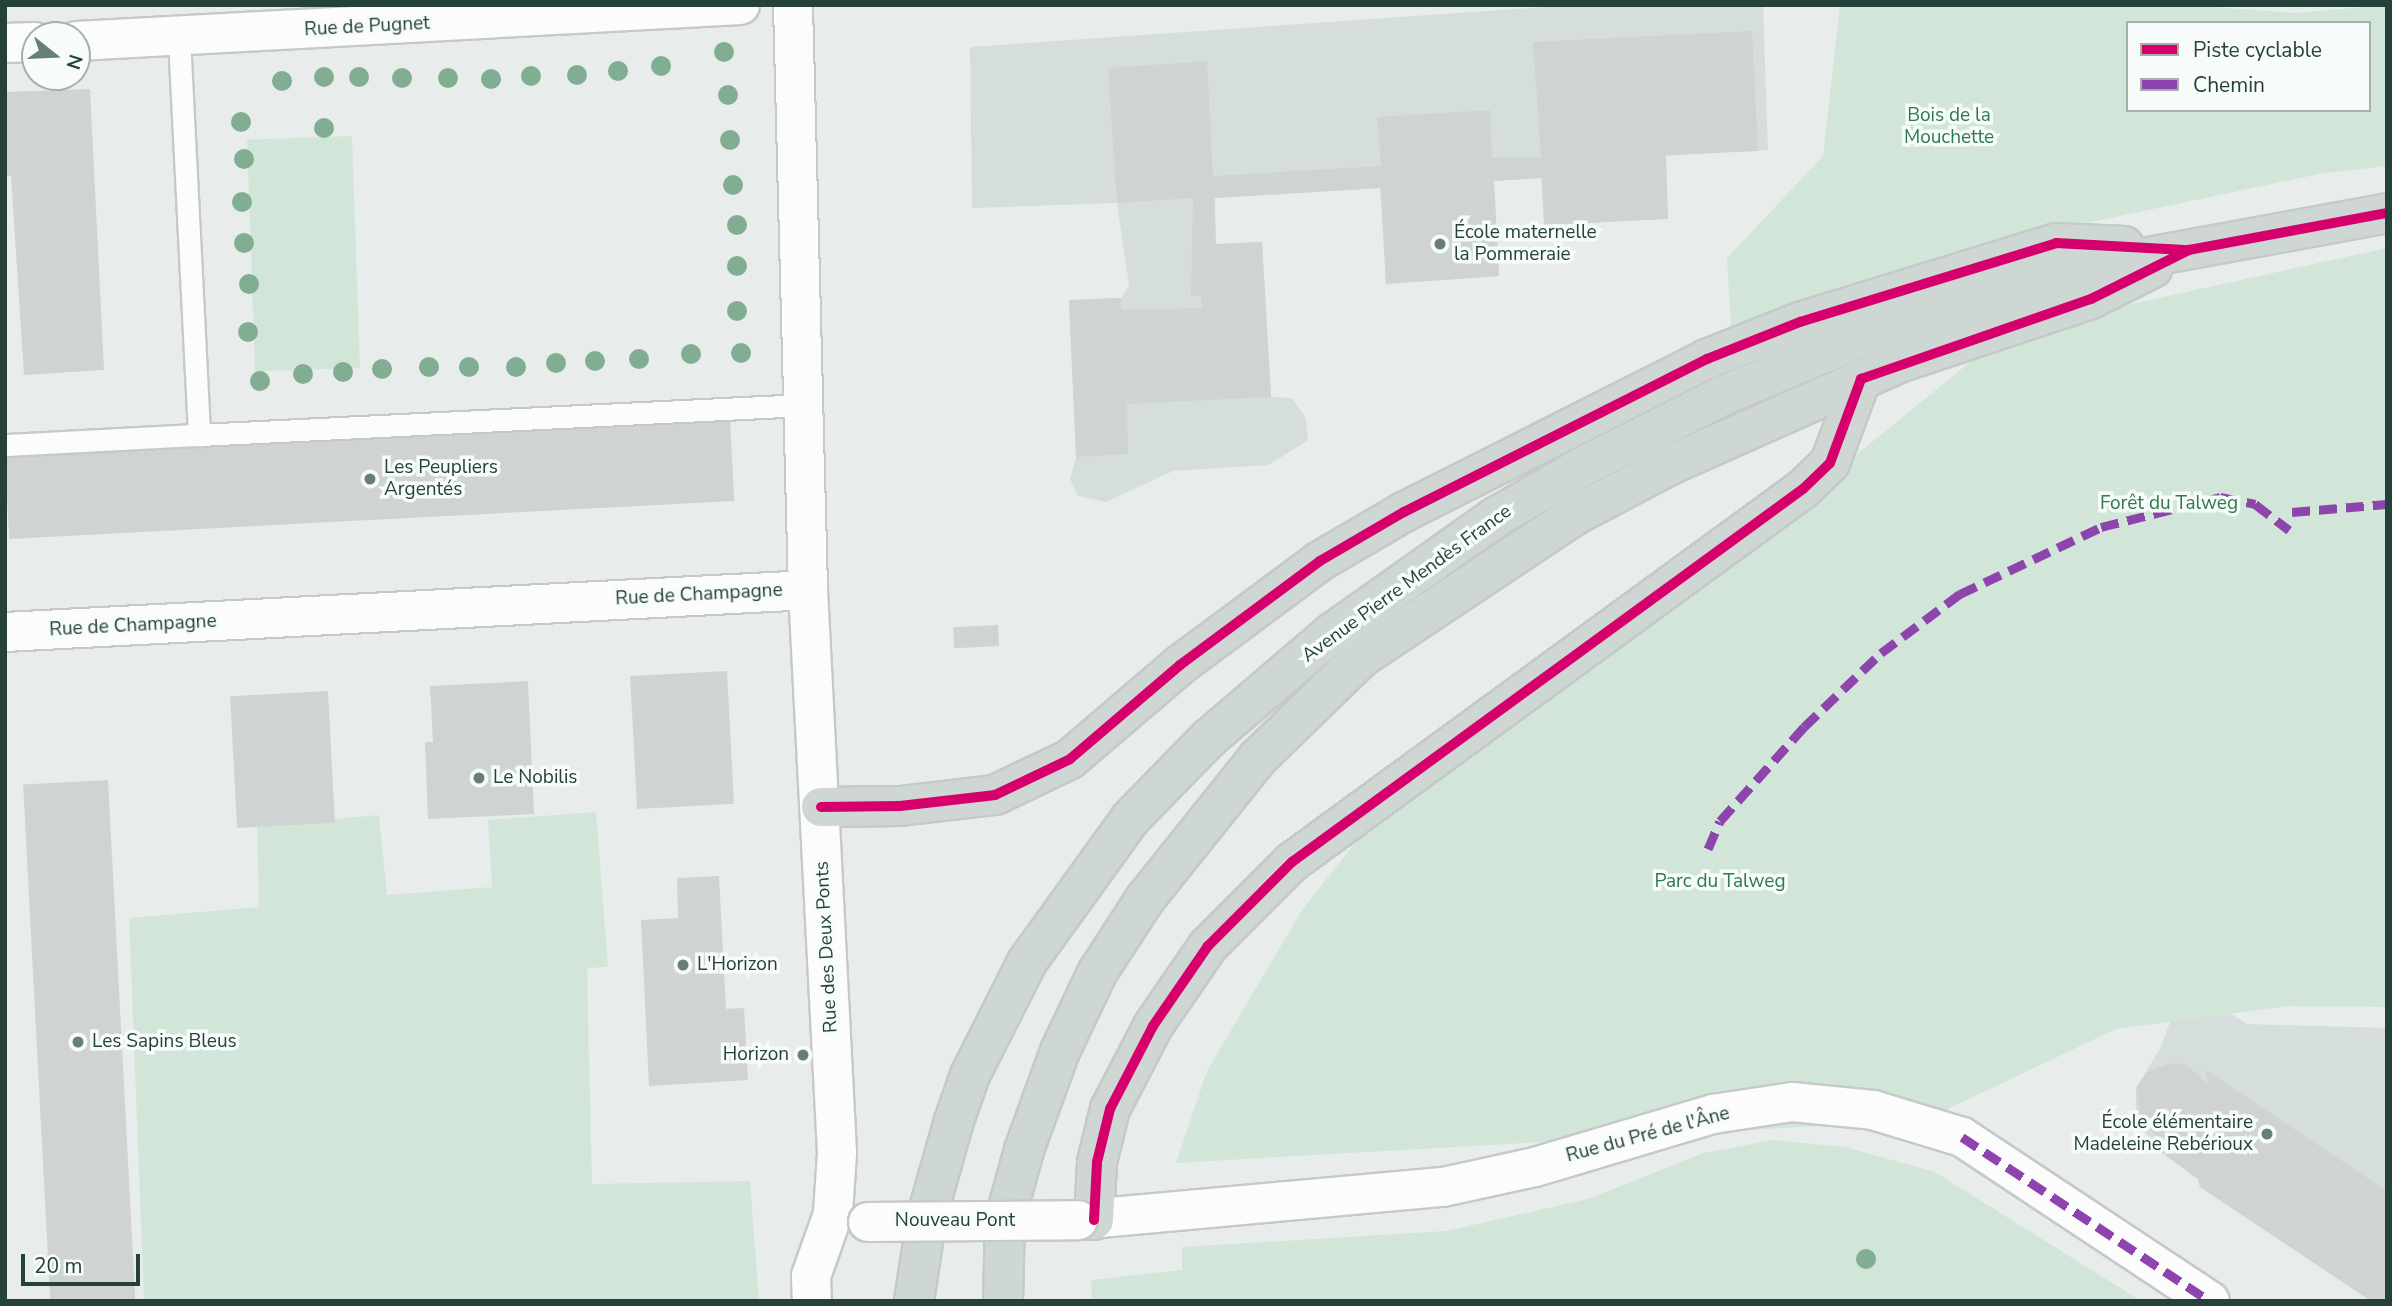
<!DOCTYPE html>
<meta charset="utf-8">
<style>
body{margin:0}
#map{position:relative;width:2392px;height:1306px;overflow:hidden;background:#e8edeb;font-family:"Nunito Sans",sans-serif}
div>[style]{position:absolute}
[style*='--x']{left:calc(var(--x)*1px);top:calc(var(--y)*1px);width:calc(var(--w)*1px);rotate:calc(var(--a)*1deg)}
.built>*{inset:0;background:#d6dedb}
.green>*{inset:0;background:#d1e6d8;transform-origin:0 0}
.building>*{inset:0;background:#cfd4d2;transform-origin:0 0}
.roads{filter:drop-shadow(2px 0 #c5cac8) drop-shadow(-2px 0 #c5cac8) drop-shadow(0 2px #c5cac8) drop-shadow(0 -2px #c5cac8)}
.lane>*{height:21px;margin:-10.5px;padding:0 10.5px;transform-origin:10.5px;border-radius:10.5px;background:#fcfcfc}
.street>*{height:38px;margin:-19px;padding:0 19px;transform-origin:19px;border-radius:19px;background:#fcfcfc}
.primary>*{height:38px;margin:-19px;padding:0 19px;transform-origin:19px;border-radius:19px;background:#cfd7d5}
.bridges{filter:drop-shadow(2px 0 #c5cac8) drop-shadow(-2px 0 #c5cac8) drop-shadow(0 2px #c5cac8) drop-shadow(0 -2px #c5cac8)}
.street-bridge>*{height:38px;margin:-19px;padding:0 19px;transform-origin:19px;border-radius:19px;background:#fcfcfc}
.quiet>*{height:9px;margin-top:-4.5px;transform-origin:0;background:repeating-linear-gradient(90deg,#8e44ad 0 18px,transparent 0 27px)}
.cycleway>*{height:10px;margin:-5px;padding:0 5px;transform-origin:5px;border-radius:5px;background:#d6006c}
.trees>*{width:20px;height:20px;margin:-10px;border-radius:50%;background:#81ae93}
.dots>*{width:19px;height:19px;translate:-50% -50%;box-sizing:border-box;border:4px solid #f7fbf9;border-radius:50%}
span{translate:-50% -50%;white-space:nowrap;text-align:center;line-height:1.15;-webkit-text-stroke:7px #f7fbf9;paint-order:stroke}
.street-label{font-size:19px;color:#24423a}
.park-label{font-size:19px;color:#2d7a4b}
.poi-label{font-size:19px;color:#24423a}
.left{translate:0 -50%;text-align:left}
.right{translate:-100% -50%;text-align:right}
.frame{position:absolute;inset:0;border:7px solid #24423a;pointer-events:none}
.legend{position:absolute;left:2126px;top:21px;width:245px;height:91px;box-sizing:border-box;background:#f7fbf9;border:2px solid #a3b1ad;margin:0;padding:9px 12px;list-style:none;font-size:21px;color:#24423a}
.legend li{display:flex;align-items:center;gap:14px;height:35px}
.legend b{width:35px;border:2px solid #a3b1ad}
.north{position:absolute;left:21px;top:21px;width:70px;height:70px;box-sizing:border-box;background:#f7fbf9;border:2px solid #a3b1ad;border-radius:50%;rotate:108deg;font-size:19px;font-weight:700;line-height:28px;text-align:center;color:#24423a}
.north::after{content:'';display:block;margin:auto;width:24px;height:32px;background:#697e78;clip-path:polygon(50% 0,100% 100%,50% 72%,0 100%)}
.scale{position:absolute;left:21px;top:1254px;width:119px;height:32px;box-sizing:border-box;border:4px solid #24423a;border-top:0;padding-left:9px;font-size:21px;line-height:24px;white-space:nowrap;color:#24423a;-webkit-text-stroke:5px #f7fbf9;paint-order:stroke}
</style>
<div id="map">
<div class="built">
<div style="clip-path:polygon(1573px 5px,1763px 5px,1768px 150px,1666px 156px,1668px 219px,1544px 225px,1541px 178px,1494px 181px,1499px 276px,1386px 284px,1380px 188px,1215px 198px,1216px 244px,1262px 242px,1271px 397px,1292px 398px,1306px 418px,1308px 440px,1269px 465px,1173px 471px,1106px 502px,1078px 496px,1070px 479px,1076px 457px,1069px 300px,1121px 298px,1129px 285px,1117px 203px,972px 208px,970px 47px)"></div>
<div style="clip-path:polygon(2184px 983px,2247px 1024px,2387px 1028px,2387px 1301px,2371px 1301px,2200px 1187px,2198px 1179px,2153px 1146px,2136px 1112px,2136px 1088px,2161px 1047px)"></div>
</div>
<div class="green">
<div style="clip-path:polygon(evenodd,1840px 5px,2189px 5px,2295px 13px,2387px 5px,2387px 166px,2319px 174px,1977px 246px,1731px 328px,1727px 258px,1823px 156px,1840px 5px,2128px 23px,2369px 23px,2369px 110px,2128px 110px,2128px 23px)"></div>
<div style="left:352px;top:136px;width:232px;height:105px;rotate:88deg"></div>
<div style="clip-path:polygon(2387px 248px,2387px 1007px,2289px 1006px,2116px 1029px,1925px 1120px,1176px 1163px,1207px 1071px,1302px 910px,1358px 839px,1655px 619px,2008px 331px)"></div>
<div style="clip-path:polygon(596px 812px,608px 967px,587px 968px,592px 1184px,750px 1181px,759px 1301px,144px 1301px,129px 918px,259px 907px,257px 826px,379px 815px,387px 895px,492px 887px,488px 820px)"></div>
<div style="clip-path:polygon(1774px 1140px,1845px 1147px,1935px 1172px,2141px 1301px,1092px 1301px,1091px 1280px,1182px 1270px,1182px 1247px,1446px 1231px,1588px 1199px,1703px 1153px)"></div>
</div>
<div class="building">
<div style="clip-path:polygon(1752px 31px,1758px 151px,1666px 155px,1668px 219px,1544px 225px,1542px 178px,1494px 181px,1499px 276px,1386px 284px,1381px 188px,1214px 198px,1216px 244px,1262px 242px,1271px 397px,1127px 404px,1128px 454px,1076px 457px,1069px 300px,1121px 298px,1121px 310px,1202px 308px,1201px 296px,1191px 296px,1193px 198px,1117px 203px,1108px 68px,1207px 61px,1213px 176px,1381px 166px,1377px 117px,1490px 110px,1492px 158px,1541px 157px,1533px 42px)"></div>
<div style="clip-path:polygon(90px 89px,104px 370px,24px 375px,11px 176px,5px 176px,5px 92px)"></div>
<div style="left:730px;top:419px;width:82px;height:726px;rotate:87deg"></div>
<div style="left:998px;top:625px;width:21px;height:45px;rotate:87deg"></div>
<div style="left:727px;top:671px;width:133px;height:97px;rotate:87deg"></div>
<div style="clip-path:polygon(528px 681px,534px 814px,428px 819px,425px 742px,433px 742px,430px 686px)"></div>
<div style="left:328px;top:691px;width:132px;height:98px;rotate:87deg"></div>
<div style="left:108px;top:780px;width:522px;height:85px;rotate:87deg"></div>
<div style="clip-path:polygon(719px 876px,726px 1009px,744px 1008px,748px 1080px,649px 1086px,641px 920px,678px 918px,677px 878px)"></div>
<div style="clip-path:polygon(2173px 1063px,2187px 1065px,2207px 1084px,2206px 1070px,2387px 1191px,2387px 1301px,2371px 1301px,2200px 1187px,2198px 1179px,2153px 1146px,2179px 1139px,2157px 1136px,2141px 1122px,2136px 1088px,2148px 1071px)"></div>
</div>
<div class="roads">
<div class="lane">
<div style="--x:179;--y:38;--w:398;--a:87.1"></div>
<div style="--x:199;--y:435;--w:605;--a:-2.84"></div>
<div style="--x:5;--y:445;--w:194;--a:-3"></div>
</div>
<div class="street">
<div style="--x:793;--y:5;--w:585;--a:88.53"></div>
<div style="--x:808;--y:590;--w:564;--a:87.05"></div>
<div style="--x:837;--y:1153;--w:61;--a:93.8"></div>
<div style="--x:833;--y:1214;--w:66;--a:109.5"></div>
<div style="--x:811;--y:1276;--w:25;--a:88"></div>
<div style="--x:77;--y:41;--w:664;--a:-3.11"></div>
<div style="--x:5;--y:43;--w:30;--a:-2"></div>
<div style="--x:5;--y:632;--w:804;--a:-2.99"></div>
<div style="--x:1078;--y:1220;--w:366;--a:-5.2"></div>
<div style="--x:1443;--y:1187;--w:94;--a:-12.3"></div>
<div style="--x:1535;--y:1167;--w:186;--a:-16.6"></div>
<div style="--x:1713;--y:1114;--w:80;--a:-8.6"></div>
<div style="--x:1792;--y:1102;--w:81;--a:5.6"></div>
<div style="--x:1873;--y:1110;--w:93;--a:16.9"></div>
<div style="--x:1962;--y:1137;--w:297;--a:33.5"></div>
</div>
<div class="primary">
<div style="--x:821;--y:807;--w:79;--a:-0.7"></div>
<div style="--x:900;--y:806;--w:96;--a:-6.6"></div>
<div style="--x:995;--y:795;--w:83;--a:-25.6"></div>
<div style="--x:1070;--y:759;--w:145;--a:-40.5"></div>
<div style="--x:1180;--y:665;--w:174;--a:-36.6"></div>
<div style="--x:1320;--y:561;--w:97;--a:-30.3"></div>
<div style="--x:1404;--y:512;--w:339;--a:-26.8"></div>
<div style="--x:1707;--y:359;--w:100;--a:-21.7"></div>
<div style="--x:1800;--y:322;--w:268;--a:-17.1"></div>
<div style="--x:2056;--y:243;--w:68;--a:2.5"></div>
<div style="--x:1094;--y:1220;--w:58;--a:-87"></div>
<div style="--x:1097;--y:1162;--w:55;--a:-76.2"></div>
<div style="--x:1110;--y:1109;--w:93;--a:-62.6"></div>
<div style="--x:1153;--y:1026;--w:97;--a:-55.5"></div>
<div style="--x:1208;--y:946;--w:119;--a:-45"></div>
<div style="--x:1292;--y:862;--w:633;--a:-36.13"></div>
<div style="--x:1803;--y:489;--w:37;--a:-44"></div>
<div style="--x:1830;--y:463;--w:90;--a:-69.7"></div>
<div style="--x:914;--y:1301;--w:86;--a:-81.3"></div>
<div style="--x:927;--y:1216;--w:96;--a:-74.2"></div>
<div style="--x:953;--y:1124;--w:52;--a:-70.9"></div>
<div style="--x:970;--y:1075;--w:127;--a:-63.2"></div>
<div style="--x:1027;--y:962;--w:176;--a:-54.2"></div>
<div style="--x:1130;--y:819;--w:112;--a:-45.7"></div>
<div style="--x:1208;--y:739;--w:163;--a:-40.5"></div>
<div style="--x:1332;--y:633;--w:201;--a:-35.3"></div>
<div style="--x:1496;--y:517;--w:110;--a:-30.1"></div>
<div style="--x:1591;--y:462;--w:149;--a:-26.7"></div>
<div style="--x:1724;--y:395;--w:179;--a:-22.7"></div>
<div style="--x:1889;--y:326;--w:180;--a:-17.1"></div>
<div style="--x:2061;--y:273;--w:331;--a:-10.4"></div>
<div style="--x:1003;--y:1301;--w:82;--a:-88.6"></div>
<div style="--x:1005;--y:1219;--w:72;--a:-74.6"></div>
<div style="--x:1024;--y:1150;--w:105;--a:-70"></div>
<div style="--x:1060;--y:1051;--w:86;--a:-64.6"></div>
<div style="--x:1097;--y:973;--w:88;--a:-57"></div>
<div style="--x:1145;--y:899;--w:181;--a:-51.3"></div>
<div style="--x:1258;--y:758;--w:145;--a:-44.2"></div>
<div style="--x:1362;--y:657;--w:256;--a:-33.7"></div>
<div style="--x:1575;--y:515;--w:107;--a:-27.8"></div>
<div style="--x:1670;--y:465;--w:251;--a:-24"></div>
<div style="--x:1899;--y:363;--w:202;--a:-18.4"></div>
<div style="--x:2091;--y:299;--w:69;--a:-26.6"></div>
</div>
</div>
<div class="bridges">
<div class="street-bridge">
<div style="--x:868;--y:1222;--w:210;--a:-0.5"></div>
</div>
</div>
<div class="quiet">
<div style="--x:2292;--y:512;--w:95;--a:-4.8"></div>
<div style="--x:1708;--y:849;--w:30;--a:-67"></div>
<div style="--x:1720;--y:821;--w:126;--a:-48.2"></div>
<div style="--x:1804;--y:727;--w:107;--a:-43.9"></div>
<div style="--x:1881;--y:653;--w:99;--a:-36.8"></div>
<div style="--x:1960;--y:594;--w:156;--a:-25.4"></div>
<div style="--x:2101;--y:527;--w:123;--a:-14.1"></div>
<div style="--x:2220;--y:497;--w:36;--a:11"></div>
<div style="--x:2255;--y:504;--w:43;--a:37.4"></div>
<div style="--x:1962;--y:1137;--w:297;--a:33.5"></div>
</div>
<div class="cycleway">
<div style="--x:821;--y:807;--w:79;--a:-0.7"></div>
<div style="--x:900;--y:806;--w:96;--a:-6.6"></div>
<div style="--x:995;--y:795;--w:83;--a:-25.6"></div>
<div style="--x:1070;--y:759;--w:145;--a:-40.5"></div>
<div style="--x:1180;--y:665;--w:174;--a:-36.6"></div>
<div style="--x:1320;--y:561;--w:97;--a:-30.3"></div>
<div style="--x:1404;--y:512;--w:339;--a:-26.8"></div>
<div style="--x:1707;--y:359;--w:100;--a:-21.7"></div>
<div style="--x:1800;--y:322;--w:268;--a:-17.1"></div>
<div style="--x:2056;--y:243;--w:129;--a:3.1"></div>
<div style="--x:1094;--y:1220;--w:58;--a:-87"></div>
<div style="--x:1097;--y:1162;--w:55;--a:-76.2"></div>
<div style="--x:1110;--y:1109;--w:93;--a:-62.6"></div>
<div style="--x:1153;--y:1026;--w:97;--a:-55.5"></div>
<div style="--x:1208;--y:946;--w:119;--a:-45"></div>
<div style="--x:1292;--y:862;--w:633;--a:-36.13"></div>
<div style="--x:1803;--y:489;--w:37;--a:-44"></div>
<div style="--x:1830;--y:463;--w:90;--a:-69.7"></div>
<div style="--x:1861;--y:379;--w:244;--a:-19.2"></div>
<div style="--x:2091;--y:299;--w:110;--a:-26.6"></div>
<div style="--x:2189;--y:250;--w:201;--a:-10.6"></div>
</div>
<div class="trees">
<div style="left:724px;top:52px"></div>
<div style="left:661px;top:66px"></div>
<div style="left:618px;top:71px"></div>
<div style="left:577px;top:75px"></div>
<div style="left:531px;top:76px"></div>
<div style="left:324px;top:77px"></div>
<div style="left:359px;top:77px"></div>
<div style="left:402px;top:78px"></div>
<div style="left:448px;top:78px"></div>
<div style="left:491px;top:79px"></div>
<div style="left:282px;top:81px"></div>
<div style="left:728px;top:95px"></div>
<div style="left:241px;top:122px"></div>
<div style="left:324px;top:128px"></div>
<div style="left:730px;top:140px"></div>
<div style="left:244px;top:159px"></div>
<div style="left:733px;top:185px"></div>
<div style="left:242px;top:202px"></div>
<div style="left:737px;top:225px"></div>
<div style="left:244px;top:243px"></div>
<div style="left:737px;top:266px"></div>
<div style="left:249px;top:284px"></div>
<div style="left:737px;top:311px"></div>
<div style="left:248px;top:332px"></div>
<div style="left:741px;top:353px"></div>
<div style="left:691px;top:354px"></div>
<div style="left:639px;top:359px"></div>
<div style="left:595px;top:361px"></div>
<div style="left:556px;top:363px"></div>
<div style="left:429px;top:367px"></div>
<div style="left:469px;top:367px"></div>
<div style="left:516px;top:367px"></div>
<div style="left:382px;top:369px"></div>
<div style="left:343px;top:372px"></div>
<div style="left:303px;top:374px"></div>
<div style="left:260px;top:381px"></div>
<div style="left:1866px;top:1259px"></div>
</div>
<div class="dots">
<div style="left:1440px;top:244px;background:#697e78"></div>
<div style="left:370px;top:479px;background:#697e78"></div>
<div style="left:479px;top:778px;background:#697e78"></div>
<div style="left:683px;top:965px;background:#697e78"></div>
<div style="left:78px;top:1042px;background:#697e78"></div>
<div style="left:803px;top:1055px;background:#697e78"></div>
<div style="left:2267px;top:1134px;background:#697e78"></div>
</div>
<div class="street-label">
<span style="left:367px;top:27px;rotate:-3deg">Rue de Pugnet</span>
<span style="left:1407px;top:584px;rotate:-36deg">Avenue Pierre Mendès France</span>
<span style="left:699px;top:595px;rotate:-3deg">Rue de Champagne</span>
<span style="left:133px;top:626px;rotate:-3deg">Rue de Champagne</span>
<span style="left:827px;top:947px;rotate:-93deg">Rue des Deux Ponts</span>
<span style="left:1648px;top:1135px;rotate:-15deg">Rue du Pré de l'Âne</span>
<span style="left:955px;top:1221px">Nouveau Pont</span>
</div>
<div class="park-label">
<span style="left:1949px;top:127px">Bois de la<br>Mouchette</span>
<span style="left:2169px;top:504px">Forêt du Talweg</span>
<span style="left:1720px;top:882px">Parc du Talweg</span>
</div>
<div class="poi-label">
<span class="left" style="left:1454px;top:244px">École maternelle<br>la Pommeraie</span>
<span class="left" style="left:384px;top:479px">Les Peupliers<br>Argentés</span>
<span class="left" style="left:493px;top:778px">Le Nobilis</span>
<span class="left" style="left:697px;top:965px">L'Horizon</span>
<span class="left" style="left:92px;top:1042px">Les Sapins Bleus</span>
<span class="right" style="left:789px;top:1055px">Horizon</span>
<span class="right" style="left:2253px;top:1134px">École élémentaire<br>Madeleine Rebérioux</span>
</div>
<div class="frame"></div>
<ul class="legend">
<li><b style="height:9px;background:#d6006c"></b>Piste cyclable</li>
<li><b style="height:9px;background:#8e44ad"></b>Chemin</li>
</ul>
<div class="north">N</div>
<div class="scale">20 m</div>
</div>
